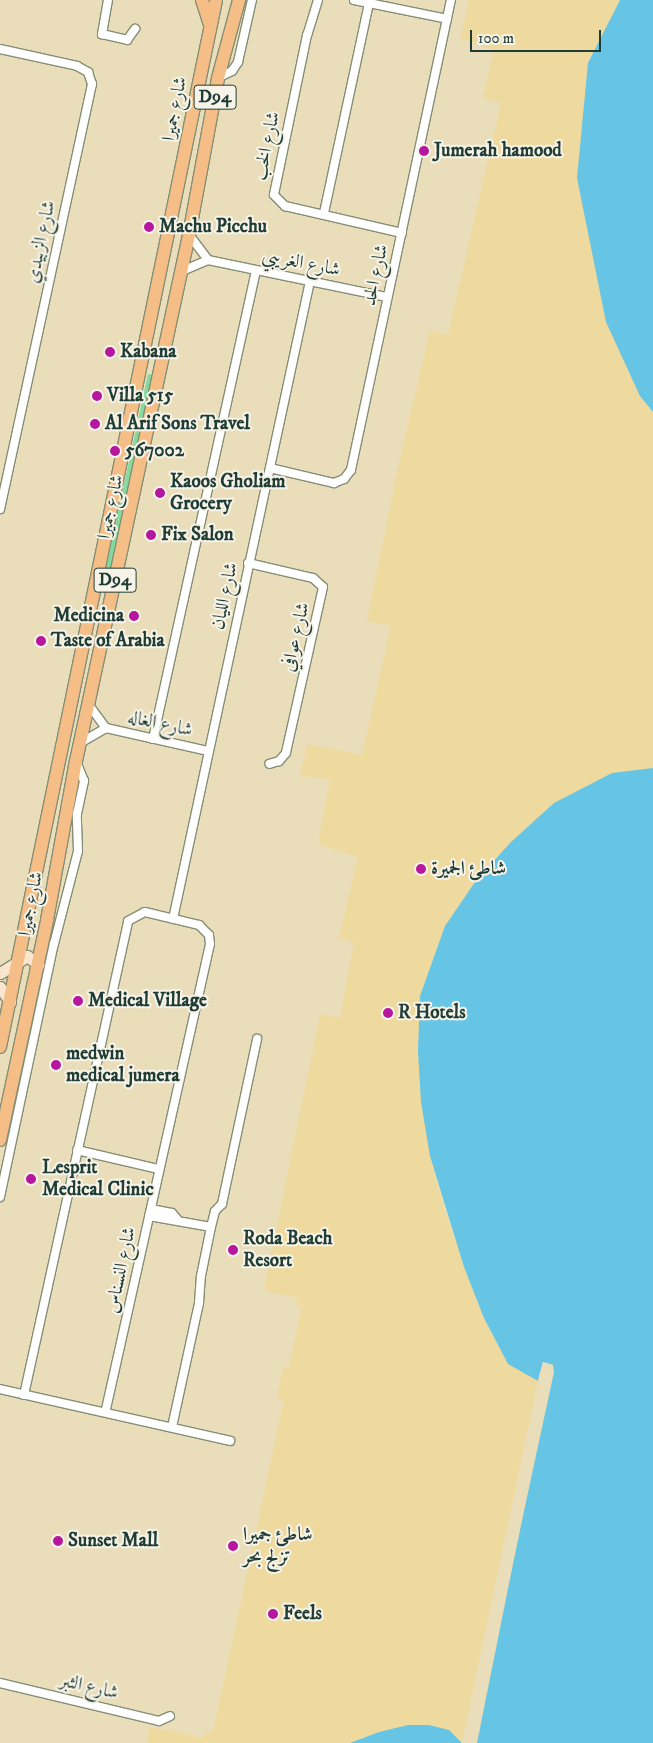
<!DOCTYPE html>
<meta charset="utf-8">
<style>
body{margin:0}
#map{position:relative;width:653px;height:1743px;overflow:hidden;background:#e9deb9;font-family:"IM FELL DW Pica",Amiri,serif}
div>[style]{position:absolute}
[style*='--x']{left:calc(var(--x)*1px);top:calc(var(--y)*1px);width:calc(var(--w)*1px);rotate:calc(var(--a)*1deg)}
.green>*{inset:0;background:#84da9d}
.sand>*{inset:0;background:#eeda9e}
.water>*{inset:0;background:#66c4e4}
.pier>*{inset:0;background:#e9deb9}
.roads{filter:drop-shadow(1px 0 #848e76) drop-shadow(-1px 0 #848e76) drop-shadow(0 1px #848e76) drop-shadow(0 -1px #848e76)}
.street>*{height:8px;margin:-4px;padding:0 4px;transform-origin:4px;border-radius:4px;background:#fff}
.secondary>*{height:11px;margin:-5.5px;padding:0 5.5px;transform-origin:5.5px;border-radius:5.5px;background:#fbe5cf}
.primary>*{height:12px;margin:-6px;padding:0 6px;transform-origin:6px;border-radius:6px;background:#f6be87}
.dots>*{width:14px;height:14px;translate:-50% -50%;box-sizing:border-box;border:2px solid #f7f3e8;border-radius:50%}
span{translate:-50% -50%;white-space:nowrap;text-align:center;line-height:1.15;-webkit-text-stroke:4px #f7f3e8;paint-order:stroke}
.shield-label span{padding:1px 4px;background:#f7f3e8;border:1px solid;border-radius:4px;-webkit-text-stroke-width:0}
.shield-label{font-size:18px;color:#1f3d34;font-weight:700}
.street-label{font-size:19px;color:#1f3d34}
.poi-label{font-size:19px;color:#1f3d34;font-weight:700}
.left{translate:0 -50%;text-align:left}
.right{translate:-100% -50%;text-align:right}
.scale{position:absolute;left:470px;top:30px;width:131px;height:22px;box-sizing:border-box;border:2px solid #1f3d34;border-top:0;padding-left:6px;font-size:15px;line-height:18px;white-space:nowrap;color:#1f3d34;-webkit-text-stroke:4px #f7f3e8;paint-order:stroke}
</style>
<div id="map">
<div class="green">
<div style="clip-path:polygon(148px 374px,154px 375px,107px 587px,102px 586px)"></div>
</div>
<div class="sand">
<div style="clip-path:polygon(469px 0,620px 0,588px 63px,640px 396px,653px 412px,653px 768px,612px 773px,554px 803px,511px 842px,475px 882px,445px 926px,420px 996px,418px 1051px,430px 1156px,445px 1212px,484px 1318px,508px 1364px,538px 1381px,462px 1742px,449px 1730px,429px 1725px,379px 1732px,350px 1743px,147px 1743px,150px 1727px,204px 1738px,206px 1731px,213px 1732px,284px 1400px,277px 1398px,283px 1367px,289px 1368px,302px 1307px,296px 1305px,297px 1298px,264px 1291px,320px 1014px,340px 1018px,354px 942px,339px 938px,358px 857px,318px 844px,330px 779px,300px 776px,307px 744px,362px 755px,391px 626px,367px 621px,399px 463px,430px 331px,448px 335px,501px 103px,483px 98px,494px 50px,460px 38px)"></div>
</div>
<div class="water">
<div style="clip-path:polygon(620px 0,653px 0,653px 412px,640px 396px,606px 322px,577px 178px,588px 63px)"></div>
<div style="clip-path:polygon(653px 768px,653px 1743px,477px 1743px,553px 1365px,543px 1362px,538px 1381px,508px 1364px,484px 1318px,464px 1267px,430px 1156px,421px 1102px,418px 1051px,420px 996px,445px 926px,475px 882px,511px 842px,554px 803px,612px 773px)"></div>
<div style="clip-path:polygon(408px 1725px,429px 1725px,449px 1730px,462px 1743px,350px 1743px,379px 1732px)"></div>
</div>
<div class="pier">
<div style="clip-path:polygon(543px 1362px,553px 1365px,554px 1372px,474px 1743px,551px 1372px,551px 1366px,545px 1365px,537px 1384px)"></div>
</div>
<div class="roads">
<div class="street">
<div style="--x:108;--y:0;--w:35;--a:100"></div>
<div style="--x:102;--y:34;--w:26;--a:13"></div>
<div style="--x:127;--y:40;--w:14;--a:-54"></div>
<div style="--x:318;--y:0;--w:37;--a:107"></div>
<div style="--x:307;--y:35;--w:163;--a:101.7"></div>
<div style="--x:274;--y:195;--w:16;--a:45"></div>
<div style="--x:285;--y:206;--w:120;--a:13"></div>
<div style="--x:354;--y:0;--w:95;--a:11.5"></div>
<div style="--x:0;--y:49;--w:79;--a:12.4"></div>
<div style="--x:77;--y:66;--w:13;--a:29"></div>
<div style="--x:88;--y:72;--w:13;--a:72"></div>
<div style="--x:92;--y:84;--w:435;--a:102.2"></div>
<div style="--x:218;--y:78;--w:16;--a:-27"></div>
<div style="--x:232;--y:71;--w:11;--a:-56"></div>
<div style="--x:238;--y:62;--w:64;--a:-77.3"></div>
<div style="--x:324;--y:213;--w:215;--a:-77.9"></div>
<div style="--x:190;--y:236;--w:30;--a:53"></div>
<div style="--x:182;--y:271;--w:28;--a:-23"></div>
<div style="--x:208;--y:260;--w:183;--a:11.7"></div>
<div style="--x:270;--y:468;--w:66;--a:13.2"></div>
<div style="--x:334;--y:483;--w:11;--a:-22"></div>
<div style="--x:344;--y:479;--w:11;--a:-52"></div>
<div style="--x:351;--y:470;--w:481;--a:-78"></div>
<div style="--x:248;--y:563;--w:67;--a:13"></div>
<div style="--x:313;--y:578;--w:13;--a:42"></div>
<div style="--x:323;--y:587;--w:170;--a:102.6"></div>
<div style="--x:286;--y:753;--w:11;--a:131"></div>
<div style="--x:279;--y:761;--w:10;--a:163"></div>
<div style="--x:89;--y:705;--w:29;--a:54"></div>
<div style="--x:106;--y:728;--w:105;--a:12.7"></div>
<div style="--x:153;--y:739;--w:480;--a:-77.6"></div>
<div style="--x:80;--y:743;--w:30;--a:-30"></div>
<div style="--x:173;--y:919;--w:653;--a:-77.88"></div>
<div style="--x:77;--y:1150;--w:83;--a:13.2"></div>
<div style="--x:0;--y:1197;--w:259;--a:-78"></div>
<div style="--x:54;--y:944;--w:96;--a:-75.5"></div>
<div style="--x:78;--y:851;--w:37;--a:-92"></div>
<div style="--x:77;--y:814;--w:34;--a:-78"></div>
<div style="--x:84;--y:781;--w:22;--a:-112"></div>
<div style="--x:151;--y:1209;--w:21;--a:11"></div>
<div style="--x:172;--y:1213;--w:8;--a:50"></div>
<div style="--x:149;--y:1216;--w:63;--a:10.1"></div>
<div style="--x:0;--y:1389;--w:236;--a:12.7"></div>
<div style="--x:24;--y:1395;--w:485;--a:-77.6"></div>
<div style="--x:128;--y:921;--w:19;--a:-28"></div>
<div style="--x:145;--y:912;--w:56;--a:13.5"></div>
<div style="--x:199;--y:925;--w:14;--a:45"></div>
<div style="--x:209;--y:935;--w:9;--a:84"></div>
<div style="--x:210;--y:944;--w:478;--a:102.6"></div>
<div style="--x:172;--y:1427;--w:127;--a:-77.7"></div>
<div style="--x:199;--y:1303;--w:27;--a:-86"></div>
<div style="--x:201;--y:1276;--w:50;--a:-78.5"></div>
<div style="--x:211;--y:1227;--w:16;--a:-76"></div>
<div style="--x:215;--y:1211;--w:10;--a:-45"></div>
<div style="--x:222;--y:1204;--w:169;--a:-78"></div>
<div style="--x:0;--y:1683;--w:163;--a:13.4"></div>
<div style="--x:159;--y:1721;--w:12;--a:-24"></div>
</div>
<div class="secondary">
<div style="--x:0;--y:973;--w:32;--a:-32"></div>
<div style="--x:27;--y:956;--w:14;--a:36"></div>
<div style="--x:0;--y:987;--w:18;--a:56"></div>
</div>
<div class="primary">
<div style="--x:202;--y:0;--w:25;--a:72"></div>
<div style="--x:0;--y:1047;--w:1069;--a:-78.34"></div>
<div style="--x:0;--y:1140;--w:225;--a:-77.9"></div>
<div style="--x:47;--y:920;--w:162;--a:-79.7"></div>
<div style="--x:76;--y:761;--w:538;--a:-77.88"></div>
<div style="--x:189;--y:235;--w:160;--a:-79.5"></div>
<div style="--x:218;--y:78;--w:81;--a:-74.9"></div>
</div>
</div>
<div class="dots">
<div style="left:424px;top:151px;background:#b5179e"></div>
<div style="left:149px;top:227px;background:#b5179e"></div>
<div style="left:110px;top:352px;background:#b5179e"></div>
<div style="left:97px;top:396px;background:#b5179e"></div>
<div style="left:95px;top:424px;background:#b5179e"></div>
<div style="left:115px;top:451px;background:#b5179e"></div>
<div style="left:160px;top:493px;background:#b5179e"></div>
<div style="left:151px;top:535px;background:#b5179e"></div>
<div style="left:134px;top:616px;background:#b5179e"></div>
<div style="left:41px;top:641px;background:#b5179e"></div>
<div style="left:421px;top:869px;background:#b5179e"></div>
<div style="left:78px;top:1001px;background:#b5179e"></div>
<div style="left:388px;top:1013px;background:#b5179e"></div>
<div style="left:56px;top:1065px;background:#b5179e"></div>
<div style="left:31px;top:1179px;background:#b5179e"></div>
<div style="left:233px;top:1250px;background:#b5179e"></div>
<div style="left:58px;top:1541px;background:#b5179e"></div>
<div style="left:233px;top:1546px;background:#b5179e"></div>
<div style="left:273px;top:1614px;background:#b5179e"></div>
</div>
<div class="shield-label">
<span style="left:215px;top:97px">D94</span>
<span style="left:115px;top:580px">D94</span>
</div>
<div class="street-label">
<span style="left:175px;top:109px;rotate:-79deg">شارع جميرا</span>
<span style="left:267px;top:146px;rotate:-78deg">شارع الخب</span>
<span style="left:41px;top:242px;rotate:-78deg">شارع الزبيدي</span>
<span style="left:301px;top:263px;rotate:11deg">شارع الغريبي</span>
<span style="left:376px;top:275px;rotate:-78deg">شارع الحد</span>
<span style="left:111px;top:507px;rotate:-78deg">شارع جميرا</span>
<span style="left:225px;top:596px;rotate:-78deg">شارع الليان</span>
<span style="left:296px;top:637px;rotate:-77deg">شارع عوافي</span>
<span style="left:160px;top:724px;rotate:12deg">شارع الغاله</span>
<span style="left:31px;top:904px;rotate:-79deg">شارع جميرا</span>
<span style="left:121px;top:1270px;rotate:-78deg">شارع النسناس</span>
<span style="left:89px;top:1687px;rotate:13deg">شارع الثبر</span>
</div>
<div class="poi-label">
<span class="left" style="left:434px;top:151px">Jumerah hamood</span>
<span class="left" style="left:159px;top:227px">Machu Picchu</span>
<span class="left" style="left:120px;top:352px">Kabana</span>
<span class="left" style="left:107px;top:396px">Villa 515</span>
<span class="left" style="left:105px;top:424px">Al Arif Sons Travel</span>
<span class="left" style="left:125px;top:451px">567002</span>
<span class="left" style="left:170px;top:493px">Kaoos Gholiam<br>Grocery</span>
<span class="left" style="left:161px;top:535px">Fix Salon</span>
<span class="right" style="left:124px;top:616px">Medicina</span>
<span class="left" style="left:51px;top:641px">Taste of Arabia</span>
<span class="left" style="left:431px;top:869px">شاطئ الجميرة</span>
<span class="left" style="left:88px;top:1001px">Medical Village</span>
<span class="left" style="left:398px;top:1013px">R Hotels</span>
<span class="left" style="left:66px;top:1065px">medwin<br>medical jumera</span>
<span class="left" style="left:42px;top:1179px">Lesprit<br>Medical Clinic</span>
<span class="left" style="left:243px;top:1250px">Roda Beach<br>Resort</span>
<span class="left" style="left:243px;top:1546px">شاطئ جميرا<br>تزلج بحر</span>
<span class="left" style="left:68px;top:1541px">Sunset Mall</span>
<span class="left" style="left:283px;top:1614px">Feels</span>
</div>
<div class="scale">100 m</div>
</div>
